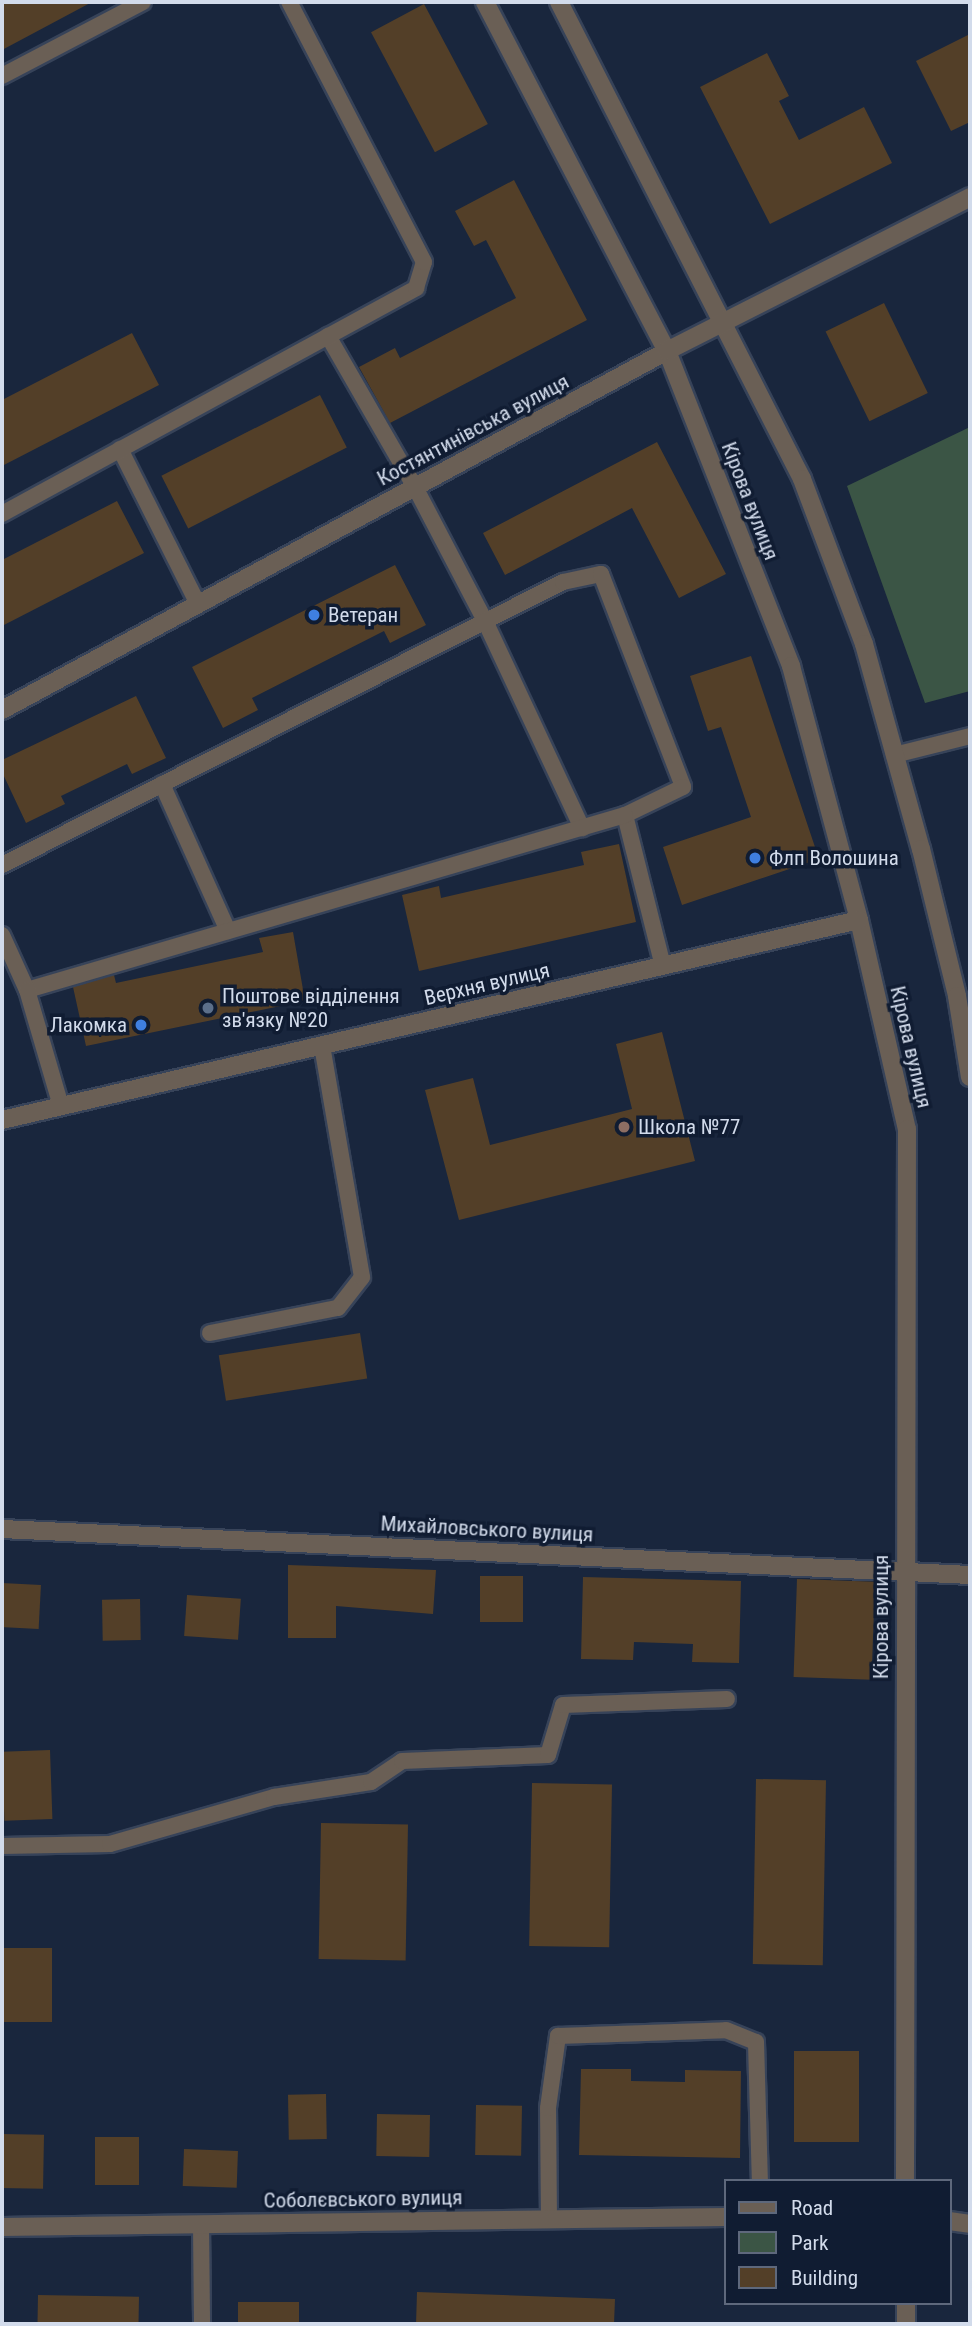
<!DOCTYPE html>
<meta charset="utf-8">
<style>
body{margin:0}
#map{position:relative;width:972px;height:2326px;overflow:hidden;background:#19263d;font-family:"Roboto Condensed",sans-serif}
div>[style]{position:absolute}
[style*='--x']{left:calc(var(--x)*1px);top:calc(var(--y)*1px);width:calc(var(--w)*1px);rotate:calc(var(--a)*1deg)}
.green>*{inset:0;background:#3b5545}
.building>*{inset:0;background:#533f28;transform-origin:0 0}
.roads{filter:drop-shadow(2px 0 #374359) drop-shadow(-2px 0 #374359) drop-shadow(0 2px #374359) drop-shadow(0 -2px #374359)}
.lane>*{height:16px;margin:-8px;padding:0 8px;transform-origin:8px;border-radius:8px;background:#6a5f55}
.street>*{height:18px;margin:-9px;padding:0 9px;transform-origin:9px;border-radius:9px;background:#6a5f55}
.dots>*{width:19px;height:19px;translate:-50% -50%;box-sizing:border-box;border:4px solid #101c32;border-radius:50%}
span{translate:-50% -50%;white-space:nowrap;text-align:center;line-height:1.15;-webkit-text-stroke:7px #101c32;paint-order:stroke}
.street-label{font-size:21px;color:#d2dbeb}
.poi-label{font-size:21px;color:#d2dbeb}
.left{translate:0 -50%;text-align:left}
.right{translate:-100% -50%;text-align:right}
.frame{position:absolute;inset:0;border:4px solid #d2dbeb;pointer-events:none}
.legend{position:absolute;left:724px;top:2179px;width:228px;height:126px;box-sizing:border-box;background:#101c32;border:2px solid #5e687c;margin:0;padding:9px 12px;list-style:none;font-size:21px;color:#d2dbeb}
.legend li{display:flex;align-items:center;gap:14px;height:35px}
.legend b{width:35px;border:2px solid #5e687c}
</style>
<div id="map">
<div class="green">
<div style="clip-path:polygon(970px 427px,970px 691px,925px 703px,847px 486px)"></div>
</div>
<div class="building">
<div style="clip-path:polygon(2px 2px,92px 2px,2px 50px)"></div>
<div style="left:424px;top:4px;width:136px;height:60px;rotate:62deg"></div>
<div style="clip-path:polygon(970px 34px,970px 122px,951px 131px,916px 61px)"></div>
<div style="clip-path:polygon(767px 53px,789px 96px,779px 101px,799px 140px,864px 107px,892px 163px,770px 224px,700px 87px)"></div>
<div style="clip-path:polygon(514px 180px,587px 320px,390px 423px,359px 367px,395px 348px,400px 358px,516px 298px,486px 240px,474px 246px,455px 211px)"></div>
<div style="left:884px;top:303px;width:100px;height:65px;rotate:64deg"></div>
<div style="clip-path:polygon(132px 333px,159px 385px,2px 466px,2px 400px)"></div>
<div style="left:320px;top:395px;width:59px;height:178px;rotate:63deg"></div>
<div style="clip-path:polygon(657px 442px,726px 574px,679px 598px,632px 508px,505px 575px,483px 533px)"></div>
<div style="clip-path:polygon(117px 501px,144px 553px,2px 626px,2px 560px)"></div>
<div style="clip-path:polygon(395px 565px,426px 625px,390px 643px,384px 631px,252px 698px,258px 710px,223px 728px,192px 667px)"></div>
<div style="clip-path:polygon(751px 656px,819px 859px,682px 905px,663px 847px,751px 817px,721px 727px,708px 731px,690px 676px)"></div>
<div style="clip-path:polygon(136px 696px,166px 758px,132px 774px,127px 764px,61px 796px,65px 804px,26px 823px,2px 772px,2px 760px)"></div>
<div style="clip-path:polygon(619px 844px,636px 922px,419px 971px,402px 895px,439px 886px,441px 898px,584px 865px,581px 852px)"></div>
<div style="clip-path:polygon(293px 932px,305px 1001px,86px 1046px,73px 987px,114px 975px,116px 983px,263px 952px,259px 938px)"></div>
<div style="clip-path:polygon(662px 1032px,695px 1161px,459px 1220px,425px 1090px,473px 1078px,490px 1145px,632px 1109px,616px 1044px)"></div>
<div style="left:360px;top:1333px;width:46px;height:143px;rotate:81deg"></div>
<div style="clip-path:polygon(288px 1565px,436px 1570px,433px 1614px,336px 1606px,336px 1638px,288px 1638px)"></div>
<div style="left:480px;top:1576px;width:43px;height:46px"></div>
<div style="clip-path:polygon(583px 1577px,741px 1581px,739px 1663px,692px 1662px,693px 1644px,634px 1642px,633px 1660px,581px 1659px)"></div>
<div style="left:797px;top:1579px;width:78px;height:98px;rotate:2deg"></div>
<div style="left:2px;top:1583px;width:39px;height:44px;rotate:3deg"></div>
<div style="left:187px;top:1595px;width:54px;height:41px;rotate:4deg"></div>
<div style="left:140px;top:1599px;width:41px;height:38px;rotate:89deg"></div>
<div style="left:50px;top:1750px;width:69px;height:48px;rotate:88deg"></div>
<div style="left:756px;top:1779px;width:70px;height:185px;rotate:1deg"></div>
<div style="left:532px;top:1783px;width:80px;height:163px;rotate:1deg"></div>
<div style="left:321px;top:1823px;width:87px;height:136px;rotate:1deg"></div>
<div style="left:2px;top:1948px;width:50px;height:74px"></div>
<div style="left:794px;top:2051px;width:65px;height:91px"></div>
<div style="clip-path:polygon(581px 2069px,631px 2069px,631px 2081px,685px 2082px,685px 2070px,741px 2071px,740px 2158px,579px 2155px)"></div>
<div style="left:326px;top:2094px;width:45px;height:38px;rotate:89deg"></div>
<div style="left:476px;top:2105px;width:46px;height:50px;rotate:1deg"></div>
<div style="left:377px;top:2114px;width:53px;height:42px;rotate:1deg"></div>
<div style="left:2px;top:2134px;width:42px;height:54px;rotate:1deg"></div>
<div style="left:139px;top:2137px;width:48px;height:44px;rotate:90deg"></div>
<div style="left:184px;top:2149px;width:54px;height:37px;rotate:2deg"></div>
<div style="clip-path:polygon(417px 2292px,615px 2299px,614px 2324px,416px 2324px)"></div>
<div style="left:38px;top:2295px;width:101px;height:29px;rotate:1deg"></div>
<div style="left:238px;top:2302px;width:61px;height:22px"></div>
</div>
<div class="roads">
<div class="lane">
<div style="--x:2;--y:76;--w:159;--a:-27.7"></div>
<div style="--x:328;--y:336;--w:174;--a:60.1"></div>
<div style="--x:415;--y:487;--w:151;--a:62.4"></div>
<div style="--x:485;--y:621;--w:229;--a:64.9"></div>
<div style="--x:120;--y:449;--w:174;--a:63.3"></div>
<div style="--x:2;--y:514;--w:472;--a:-28.6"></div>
<div style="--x:416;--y:288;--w:27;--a:-73"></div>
<div style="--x:424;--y:262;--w:293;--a:-117.4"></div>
<div style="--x:894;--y:755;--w:78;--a:-14"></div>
<div style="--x:162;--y:784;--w:161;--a:65.8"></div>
<div style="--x:625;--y:815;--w:156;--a:75.9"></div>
<div style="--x:2;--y:865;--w:628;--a:-26.77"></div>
<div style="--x:563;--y:582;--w:39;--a:-12"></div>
<div style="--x:601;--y:574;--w:228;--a:68.9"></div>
<div style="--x:683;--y:787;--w:64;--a:154.2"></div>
<div style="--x:625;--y:815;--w:623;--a:163.69"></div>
<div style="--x:2;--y:935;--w:60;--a:65.6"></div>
<div style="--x:27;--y:990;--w:121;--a:73.7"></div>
<div style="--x:210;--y:1333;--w:130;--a:-11.1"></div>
<div style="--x:338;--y:1308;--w:39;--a:-52"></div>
<div style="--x:362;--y:1277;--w:234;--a:-99.8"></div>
<div style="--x:2;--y:1846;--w:108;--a:-1.1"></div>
<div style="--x:110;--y:1844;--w:171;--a:-16"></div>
<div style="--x:274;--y:1797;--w:98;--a:-8.8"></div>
<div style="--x:371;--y:1782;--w:37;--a:-34"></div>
<div style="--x:402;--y:1761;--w:146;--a:-2.4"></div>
<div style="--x:548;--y:1755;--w:52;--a:-73.3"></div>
<div style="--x:563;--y:1705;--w:164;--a:-2.1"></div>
<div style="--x:549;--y:2220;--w:112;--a:-90.5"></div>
<div style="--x:548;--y:2108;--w:73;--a:-82.1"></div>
<div style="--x:558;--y:2036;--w:168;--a:-2"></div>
<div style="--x:726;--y:2030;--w:32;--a:22"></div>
<div style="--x:756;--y:2042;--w:139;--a:88.4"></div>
<div style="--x:201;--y:2224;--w:100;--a:89.4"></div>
</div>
<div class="street">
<div style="--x:485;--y:2;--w:394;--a:62.5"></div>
<div style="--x:667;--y:351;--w:339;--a:68.5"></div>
<div style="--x:791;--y:666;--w:263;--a:75"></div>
<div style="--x:859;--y:920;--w:214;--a:77.1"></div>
<div style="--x:907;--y:1129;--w:1052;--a:90.11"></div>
<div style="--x:559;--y:2;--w:535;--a:63"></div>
<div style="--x:802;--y:479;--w:176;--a:69.4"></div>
<div style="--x:864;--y:644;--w:213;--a:74.5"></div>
<div style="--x:921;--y:849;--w:151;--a:76.2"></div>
<div style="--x:957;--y:996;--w:82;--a:80.9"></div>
<div style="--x:2;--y:710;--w:756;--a:-28.36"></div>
<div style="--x:667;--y:351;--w:340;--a:-26.9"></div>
<div style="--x:2;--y:1120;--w:880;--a:-13.14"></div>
<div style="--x:2;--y:1529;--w:969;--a:2.72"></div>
<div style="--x:949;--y:2221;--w:21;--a:8"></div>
<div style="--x:2;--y:2227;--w:723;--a:-0.79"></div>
<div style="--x:906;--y:2303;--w:21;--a:90"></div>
</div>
</div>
<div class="dots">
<div style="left:314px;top:615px;background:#3f7fe0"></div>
<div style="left:755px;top:858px;background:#3f7fe0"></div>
<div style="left:208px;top:1008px;background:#5c6f8a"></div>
<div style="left:141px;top:1025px;background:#3f7fe0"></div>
<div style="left:624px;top:1127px;background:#8d6e63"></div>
</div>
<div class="street-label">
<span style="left:473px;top:430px;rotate:-28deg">Костянтинівська вулиця</span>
<span style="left:750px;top:501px;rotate:69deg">Кірова вулиця</span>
<span style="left:487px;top:984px;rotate:-13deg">Верхня вулиця</span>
<span style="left:911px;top:1047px;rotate:77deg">Кірова вулиця</span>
<span style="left:487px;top:1529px;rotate:3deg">Михайловського вулиця</span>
<span style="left:881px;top:1617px;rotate:-90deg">Кірова вулиця</span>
<span style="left:363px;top:2199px;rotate:-1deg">Соболєвського вулиця</span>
</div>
<div class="poi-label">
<span class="left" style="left:328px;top:615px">Ветеран</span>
<span class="left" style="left:769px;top:858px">Флп Волошина</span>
<span class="left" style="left:222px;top:1008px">Поштове відділення<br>зв'язку №20</span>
<span class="right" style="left:127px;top:1025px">Лакомка</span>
<span class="left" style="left:638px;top:1127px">Школа №77</span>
</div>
<div class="frame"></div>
<ul class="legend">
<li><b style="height:9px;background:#6a5f55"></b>Road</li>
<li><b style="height:19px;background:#3b5545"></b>Park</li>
<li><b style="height:19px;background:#533f28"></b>Building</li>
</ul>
</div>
